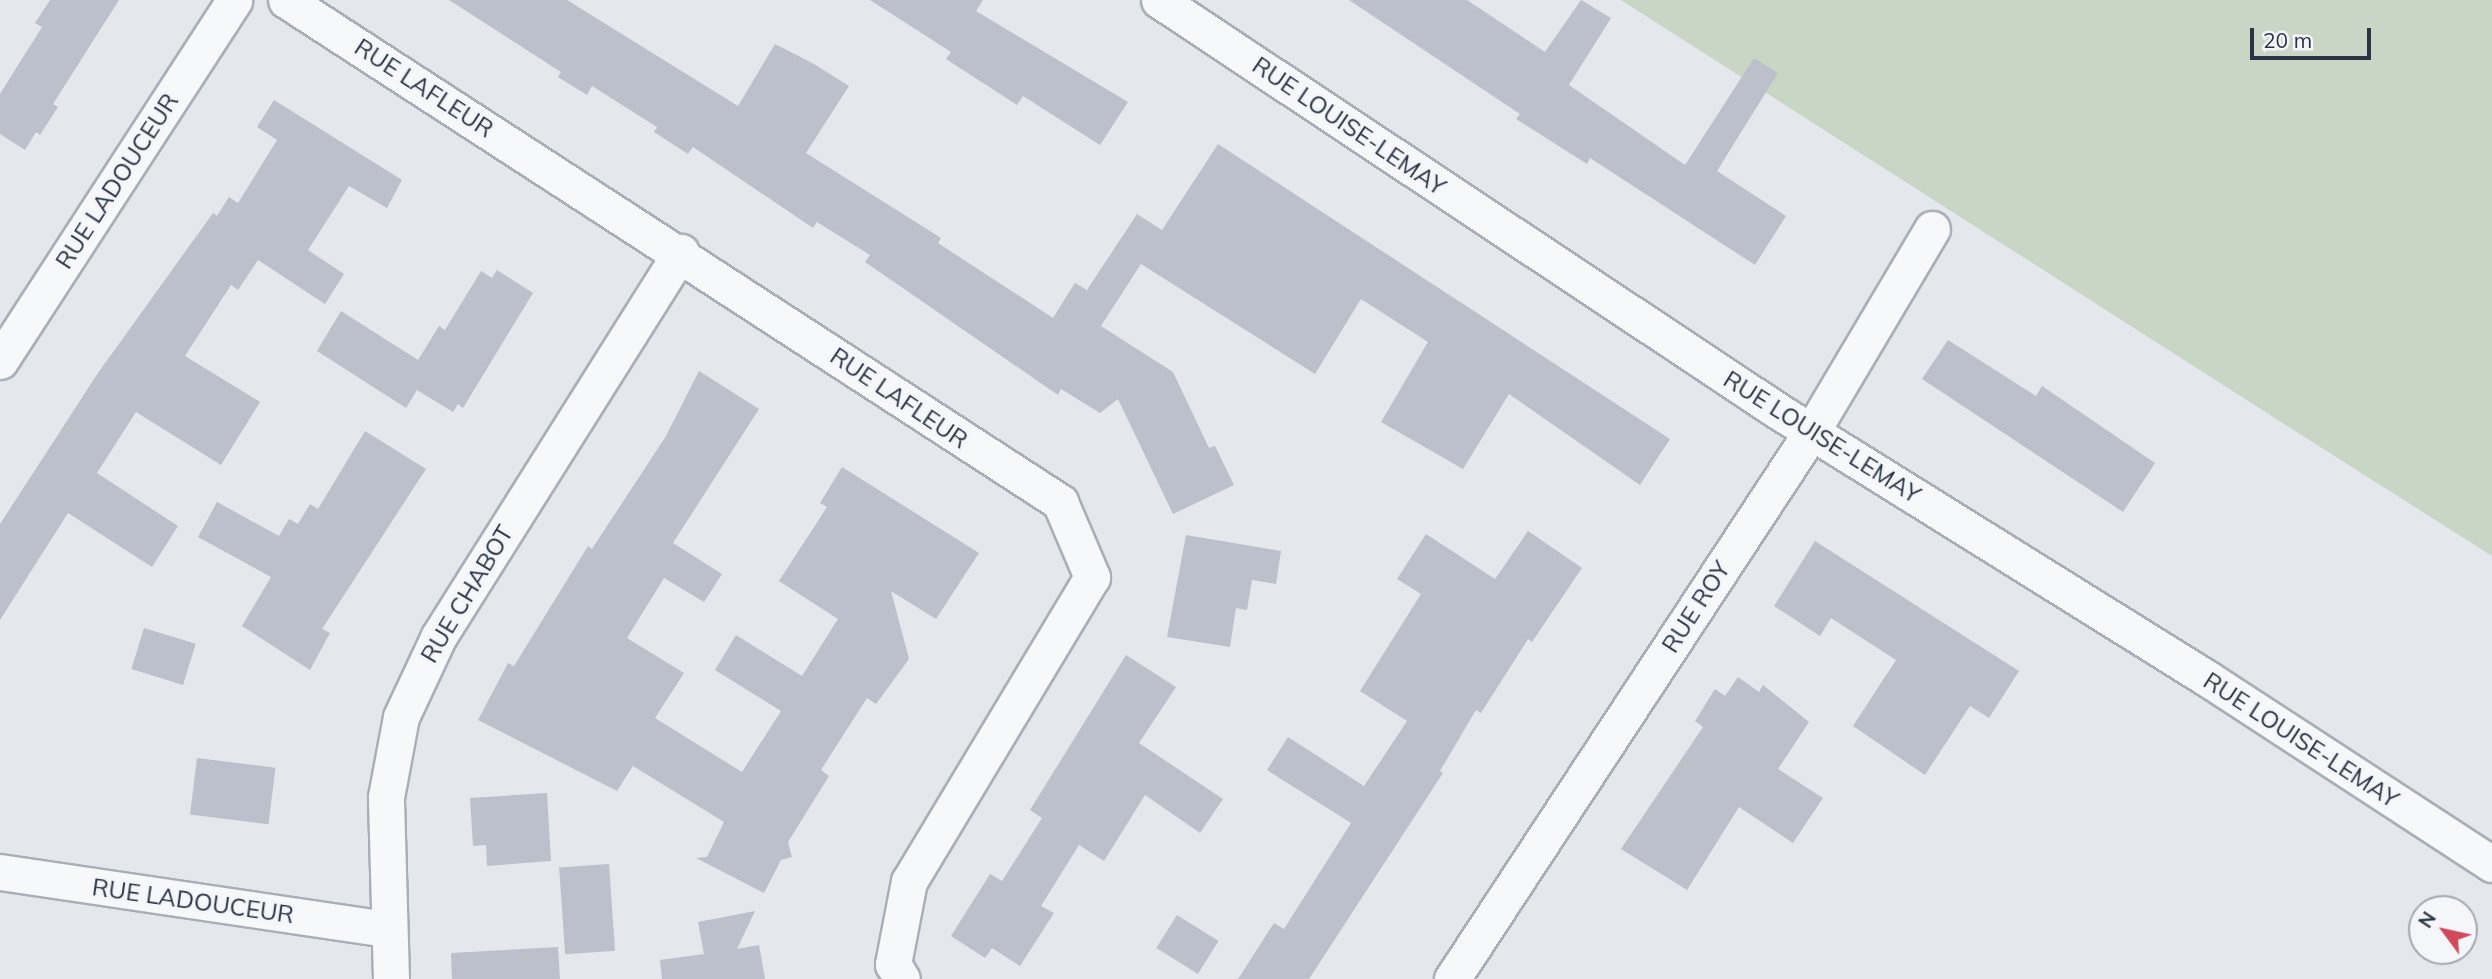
<!DOCTYPE html>
<style>
body{margin:0}
#map{position:relative;width:2492px;height:979px;overflow:hidden;background:#e4e7ec;font-family:Mulish,sans-serif}
div>[style]{position:absolute}
[style*='--x']{left:calc(var(--x)*1px);top:calc(var(--y)*1px);width:calc(var(--w)*1px);rotate:calc(var(--a)*1deg)}
.green>*{inset:0;background:#c9d6c5}
.building>*{inset:0;background:#bbc0ca;transform-origin:0 0}
.roads{filter:drop-shadow(2px 0 #a9aeb7) drop-shadow(-2px 0 #a9aeb7) drop-shadow(0 2px #a9aeb7) drop-shadow(0 -2px #a9aeb7)}
.minor>*{height:35px;margin:-17.5px;padding:0 17.5px;transform-origin:17.5px;border-radius:17.5px;background:#f7f8fa}
span{translate:-50% -50%;white-space:nowrap;text-align:center;line-height:1.15;-webkit-text-stroke:7px #f4f6f9;paint-order:stroke}
.street-label{font-size:24px;color:#2b3445}
.north{position:absolute;left:2408px;top:895px;width:70px;height:70px;box-sizing:border-box;background:#f4f6f9;border:2px solid #a4a8b1;border-radius:50%;rotate:303deg;font-size:19px;font-weight:700;line-height:28px;text-align:center;color:#2b3445}
.north::after{content:'';display:block;margin:auto;width:24px;height:32px;background:#d1495b;clip-path:polygon(50% 0,100% 100%,50% 72%,0 100%)}
.scale{position:absolute;left:2250px;top:28px;width:121px;height:32px;box-sizing:border-box;border:4px solid #2b3445;border-top:0;padding-left:9px;font-size:21px;line-height:24px;white-space:nowrap;color:#2b3445;-webkit-text-stroke:5px #f4f6f9;paint-order:stroke}
</style>
<div id="map">
<div class="green">
<div style="clip-path:polygon(1621px 0,2492px 0,2492px 556px,2281px 422px)"></div>
</div>
<div class="building">
<div style="clip-path:polygon(50px 0,119px 0,53px 104px,58px 107px,40px 135px,36px 132px,25px 150px,0 134px,0 94px,42px 27px,35px 23px)"></div>
<div style="clip-path:polygon(449px 0,567px 0,738px 106px,775px 44px,814px 64px,849px 86px,806px 153px,941px 238px,938px 243px,1053px 318px,1075px 283px,1087px 290px,1137px 214px,1162px 230px,1218px 144px,1670px 439px,1640px 485px,1509px 394px,1463px 469px,1381px 422px,1428px 342px,1361px 299px,1315px 374px,1141px 264px,1101px 326px,1173px 372px,1209px 448px,1215px 446px,1234px 485px,1173px 514px,1118px 399px,1100px 413px,1061px 389px,1058px 395px,865px 262px,870px 255px,817px 222px,813px 228px,693px 147px,688px 154px,654px 132px,657px 127px,592px 86px,587px 95px,558px 77px,561px 72px)"></div>
<div style="clip-path:polygon(870px 0,983px 0,976px 11px,1128px 102px,1100px 145px,1023px 96px,1017px 105px,946px 59px,951px 52px)"></div>
<div style="clip-path:polygon(1349px 0,1467px 0,1545px 52px,1581px 0,1611px 18px,1569px 85px,1685px 165px,1754px 58px,1778px 73px,1717px 171px,1786px 216px,1755px 265px,1590px 158px,1587px 164px,1516px 119px,1520px 114px)"></div>
<div style="clip-path:polygon(274px 100px,402px 180px,387px 208px,349px 186px,308px 250px,344px 274px,325px 304px,258px 260px,238px 290px,231px 285px,185px 356px,260px 402px,221px 465px,136px 412px,97px 473px,178px 526px,152px 567px,68px 513px,0 620px,0 524px,98px 373px,213px 213px,217px 216px,229px 197px,238px 203px,277px 140px,257px 127px)"></div>
<div style="clip-path:polygon(497px 270px,533px 293px,463px 408px,458px 404px,453px 412px,417px 390px,406px 408px,317px 351px,341px 311px,418px 360px,439px 326px,445px 330px,481px 271px,492px 278px)"></div>
<div style="clip-path:polygon(1948px 340px,2036px 396px,2042px 386px,2155px 463px,2123px 512px,1922px 379px)"></div>
<div style="clip-path:polygon(699px 371px,759px 409px,673px 543px,722px 574px,704px 602px,664px 578px,627px 638px,684px 673px,655px 718px,742px 772px,781px 711px,715px 670px,736px 635px,802px 676px,838px 619px,779px 581px,827px 507px,820px 503px,842px 467px,979px 553px,936px 619px,891px 591px,909px 659px,876px 704px,867px 698px,821px 770px,829px 776px,788px 842px,792px 857px,781px 860px,764px 893px,696px 858px,707px 857px,724px 822px,633px 766px,617px 791px,478px 720px,508px 663px,514px 666px,588px 546px,592px 549px,666px 436px)"></div>
<div style="clip-path:polygon(365px 431px,426px 469px,322px 629px,330px 633px,310px 670px,242px 626px,271px 577px,198px 537px,217px 502px,279px 536px,289px 519px,298px 524px,310px 504px,318px 509px)"></div>
<div style="clip-path:polygon(1528px 531px,1582px 568px,1532px 642px,1528px 639px,1481px 713px,1476px 710px,1440px 771px,1443px 773px,1309px 979px,1238px 979px,1274px 923px,1284px 929px,1351px 823px,1267px 770px,1288px 737px,1364px 786px,1407px 721px,1360px 691px,1421px 594px,1397px 579px,1426px 534px,1495px 579px)"></div>
<div style="clip-path:polygon(1186px 535px,1281px 551px,1276px 584px,1252px 580px,1247px 610px,1236px 608px,1230px 647px,1167px 637px)"></div>
<div style="clip-path:polygon(1815px 541px,2019px 671px,1989px 718px,1970px 706px,1925px 775px,1853px 726px,1896px 660px,1831px 618px,1820px 636px,1774px 606px)"></div>
<div style="left:144px;top:628px;width:54px;height:43px;rotate:17deg"></div>
<div style="clip-path:polygon(1126px 655px,1176px 687px,1139px 743px,1223px 799px,1200px 833px,1145px 795px,1104px 861px,1079px 845px,1041px 906px,1054px 913px,1020px 966px,992px 948px,985px 958px,951px 936px,990px 874px,1002px 881px,1042px 818px,1030px 810px)"></div>
<div style="clip-path:polygon(1738px 677px,1759px 692px,1763px 685px,1809px 722px,1778px 769px,1823px 798px,1793px 843px,1739px 807px,1687px 890px,1621px 849px,1703px 727px,1695px 721px,1715px 689px,1725px 696px)"></div>
<div style="left:197px;top:758px;width:79px;height:57px;rotate:7deg"></div>
<div style="clip-path:polygon(547px 793px,551px 861px,487px 866px,486px 845px,473px 846px,470px 798px)"></div>
<div style="left:609px;top:864px;width:87px;height:50px;rotate:86deg"></div>
<div style="clip-path:polygon(755px 911px,737px 949px,759px 945px,765px 979px,662px 979px,660px 960px,704px 954px,698px 922px)"></div>
<div style="left:1177px;top:915px;width:49px;height:39px;rotate:32deg"></div>
<div style="clip-path:polygon(558px 947px,560px 979px,452px 979px,451px 953px)"></div>
</div>
<div class="roads">
<div class="minor">
<div style="--x:286;--y:0;--w:923;--a:32.97"></div>
<div style="--x:1060;--y:502;--w:82;--a:66.9"></div>
<div style="--x:1092;--y:577;--w:355;--a:121"></div>
<div style="--x:909;--y:881;--w:85;--a:100.9"></div>
<div style="--x:893;--y:964;--w:17;--a:59"></div>
<div style="--x:1159;--y:0;--w:743;--a:33.58"></div>
<div style="--x:1778;--y:411;--w:507;--a:31.93"></div>
<div style="--x:2208;--y:679;--w:339;--a:33.1"></div>
<div style="--x:0;--y:361;--w:430;--a:-57"></div>
<div style="--x:0;--y:872;--w:390;--a:8.4"></div>
<div style="--x:391;--y:979;--w:182;--a:-91.6"></div>
<div style="--x:386;--y:797;--w:81;--a:-79.4"></div>
<div style="--x:401;--y:717;--w:89;--a:-64.9"></div>
<div style="--x:439;--y:636;--w:454;--a:-57.8"></div>
<div style="--x:1452;--y:979;--w:656;--a:-56.7"></div>
<div style="--x:1812;--y:431;--w:235;--a:-59.3"></div>
</div>
</div>
<div class="street-label">
<span style="left:424px;top:88px;rotate:33deg">RUE LAFLEUR</span>
<span style="left:1349px;top:126px;rotate:34deg">RUE LOUISE-LEMAY</span>
<span style="left:117px;top:181px;rotate:-57deg">RUE LADOUCEUR</span>
<span style="left:899px;top:398px;rotate:34deg">RUE LAFLEUR</span>
<span style="left:1822px;top:437px;rotate:32deg">RUE LOUISE-LEMAY</span>
<span style="left:467px;top:594px;rotate:-59deg">RUE CHABOT</span>
<span style="left:1696px;top:607px;rotate:-57deg">RUE ROY</span>
<span style="left:2301px;top:740px;rotate:33deg">RUE LOUISE-LEMAY</span>
<span style="left:193px;top:901px;rotate:8deg">RUE LADOUCEUR</span>
</div>
<div class="north">N</div>
<div class="scale">20 m</div>
</div>
